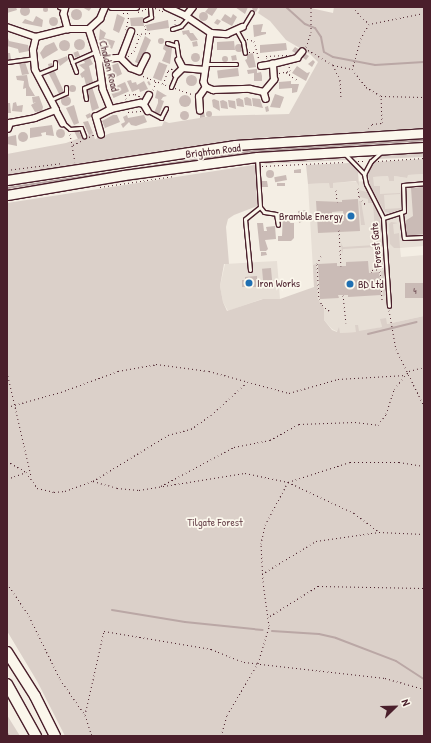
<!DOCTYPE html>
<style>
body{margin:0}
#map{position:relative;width:431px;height:743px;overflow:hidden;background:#f4eee4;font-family:"Patrick Hand",sans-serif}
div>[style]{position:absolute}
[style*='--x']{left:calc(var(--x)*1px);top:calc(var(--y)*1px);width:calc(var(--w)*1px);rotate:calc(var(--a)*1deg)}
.built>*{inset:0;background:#e7dfd6}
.green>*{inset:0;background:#dbd0c9}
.round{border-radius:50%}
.stream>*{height:2px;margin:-1px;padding:0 1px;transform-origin:1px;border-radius:1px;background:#baa7a5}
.building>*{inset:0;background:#cabbb6;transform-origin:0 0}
.path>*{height:1px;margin-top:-0.5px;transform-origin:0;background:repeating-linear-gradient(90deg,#4a1f2b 0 1px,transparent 0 4px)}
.roads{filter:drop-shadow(1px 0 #4a1f2b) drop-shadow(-1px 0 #4a1f2b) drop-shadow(0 1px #4a1f2b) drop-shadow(0 -1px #4a1f2b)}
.lane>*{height:3px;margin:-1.5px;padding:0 1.5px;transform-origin:1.5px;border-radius:1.5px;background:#fbf7ec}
.street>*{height:5.5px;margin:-2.75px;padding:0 2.75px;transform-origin:2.75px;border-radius:2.75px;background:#fbf7ec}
.primary>*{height:9px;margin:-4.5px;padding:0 4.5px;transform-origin:4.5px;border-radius:4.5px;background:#fbf7ec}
.highway>*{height:10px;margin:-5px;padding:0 5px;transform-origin:5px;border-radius:5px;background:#fbf7ec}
.dots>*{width:11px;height:11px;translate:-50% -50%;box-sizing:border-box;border:2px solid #fbf7ec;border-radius:50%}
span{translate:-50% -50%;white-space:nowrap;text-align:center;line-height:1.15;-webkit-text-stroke:3.5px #fbf7ec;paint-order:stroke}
.number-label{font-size:9px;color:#6a464e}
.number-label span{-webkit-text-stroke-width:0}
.street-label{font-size:11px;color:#4a1f2b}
.poi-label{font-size:11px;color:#4a1f2b}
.right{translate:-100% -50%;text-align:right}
.left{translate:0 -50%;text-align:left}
.park-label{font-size:11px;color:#6e4b52}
.frame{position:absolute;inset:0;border:8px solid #4a1f2b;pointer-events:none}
.north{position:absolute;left:375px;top:687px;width:40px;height:40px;-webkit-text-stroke:3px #fbf7ec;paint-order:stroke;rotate:67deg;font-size:11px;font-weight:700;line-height:16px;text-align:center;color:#4a1f2b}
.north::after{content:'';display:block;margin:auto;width:14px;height:18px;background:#4a1f2b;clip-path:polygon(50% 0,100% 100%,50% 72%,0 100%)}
</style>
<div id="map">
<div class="built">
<div style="clip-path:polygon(424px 174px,424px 246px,400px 248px,401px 257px,424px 255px,424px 316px,387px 324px,381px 319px,382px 327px,359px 332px,340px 333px,332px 329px,324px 320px,324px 308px,320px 305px,314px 287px,308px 184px,368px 181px,373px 177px,388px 176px,389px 181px,394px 180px,394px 176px,407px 178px,407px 175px)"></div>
<div style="clip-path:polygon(277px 261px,280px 299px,262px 299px,228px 311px,223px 302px,220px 286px,225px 264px)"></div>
</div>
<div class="green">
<div style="clip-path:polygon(257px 7px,306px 7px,333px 13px,334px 7px,424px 7px,424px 129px,257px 138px,88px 165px,83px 163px,7px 177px,7px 154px,66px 143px,93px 133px,95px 139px,111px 133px,162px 126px,164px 121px,169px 123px,212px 116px,289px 114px,318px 62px,310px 54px,286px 40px,270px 21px,258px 13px,260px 9px)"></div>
<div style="clip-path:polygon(424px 150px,424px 157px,376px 159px,382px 155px)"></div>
<div style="clip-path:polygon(339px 155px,348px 160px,264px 164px,268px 160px)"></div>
<div style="clip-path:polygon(424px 159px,424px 174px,408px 175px,407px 178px,394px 176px,394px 181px,389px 181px,388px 176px,373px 177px,374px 186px,380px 186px,380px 194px,400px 193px,400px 189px,401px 198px,400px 194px,384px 195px,385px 209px,401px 208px,401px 203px,401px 209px,390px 213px,385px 212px,370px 186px,368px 175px,371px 166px,375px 162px)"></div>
<div style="clip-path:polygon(350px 163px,358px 172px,359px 186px,356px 181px,333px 183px,333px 188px,330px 188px,329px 183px,308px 184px,306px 165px)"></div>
<div style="clip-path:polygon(224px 164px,235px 165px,80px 189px,79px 186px)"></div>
<div style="clip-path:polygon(254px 165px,256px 166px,257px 206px,234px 215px,228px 219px,226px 227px,229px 264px,224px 264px,220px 286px,223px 302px,227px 311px,263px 299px,280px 299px,314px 287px,313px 265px,316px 264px,318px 300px,324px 308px,324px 320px,332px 330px,337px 332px,339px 327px,340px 333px,356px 332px,355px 325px,358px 325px,359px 331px,382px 327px,380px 319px,386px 318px,387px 324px,424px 316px,424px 736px,65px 736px,37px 681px,7px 631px,7px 203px)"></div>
<div style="clip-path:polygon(359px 190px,367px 192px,379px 210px,381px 230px,379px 235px,371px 232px,375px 231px,373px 203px,368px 203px,368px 199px,360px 197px)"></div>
<div style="clip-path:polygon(359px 201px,361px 201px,365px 225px,361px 225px)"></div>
<div style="clip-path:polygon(391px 222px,398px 223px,393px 224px,394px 234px,399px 233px,400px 248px,394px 248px,390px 244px,389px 224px)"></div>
<div style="clip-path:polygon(375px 240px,381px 244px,380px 250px,376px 251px,376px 247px,343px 249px,342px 255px,341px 243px,343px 247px,375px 245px)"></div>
<div class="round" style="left:374px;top:256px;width:10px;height:10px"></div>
<div style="clip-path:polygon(386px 268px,387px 294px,383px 297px,381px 272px)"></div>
<div style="clip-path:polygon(7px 715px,20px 736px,7px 736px)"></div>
</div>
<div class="stream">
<div style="--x:286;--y:7;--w:25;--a:42"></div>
<div style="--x:305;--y:24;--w:11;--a:22"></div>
<div style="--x:315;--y:28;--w:11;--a:56"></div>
<div style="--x:321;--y:37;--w:15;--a:79"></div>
<div style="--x:324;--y:52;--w:10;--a:29"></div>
<div style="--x:333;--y:57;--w:43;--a:10.8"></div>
<div style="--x:375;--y:65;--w:49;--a:-3.5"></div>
<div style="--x:7;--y:188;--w:252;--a:-8.5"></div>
<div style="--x:256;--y:151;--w:168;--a:-3.7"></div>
<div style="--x:368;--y:334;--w:50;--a:-13.8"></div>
<div style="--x:112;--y:610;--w:74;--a:9.3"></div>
<div style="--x:185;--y:622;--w:78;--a:5.9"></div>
<div style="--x:272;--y:631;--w:47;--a:3.7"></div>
<div style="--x:319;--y:634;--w:17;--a:13"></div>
<div style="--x:336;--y:638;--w:64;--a:21"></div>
<div style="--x:396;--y:661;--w:33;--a:33"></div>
<div style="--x:7;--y:733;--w:4;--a:56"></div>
</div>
<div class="building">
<div class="round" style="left:20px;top:6px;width:10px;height:10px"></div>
<div class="round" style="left:42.5px;top:6.5px;width:5px;height:5px"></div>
<div style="clip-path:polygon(7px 7px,16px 7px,17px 10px,7px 13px)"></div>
<div style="clip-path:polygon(82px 7px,92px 7px,89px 11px)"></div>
<div style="clip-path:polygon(209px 7px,218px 7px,212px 16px,205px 12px)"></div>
<div style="clip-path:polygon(235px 7px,248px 7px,245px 14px)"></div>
<div style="clip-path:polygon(253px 7px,258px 8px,256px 12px,252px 9px)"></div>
<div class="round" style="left:70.5px;top:8.5px;width:11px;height:11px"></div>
<div class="round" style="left:198.5px;top:11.5px;width:9px;height:9px"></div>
<div style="clip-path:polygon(117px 14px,125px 18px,119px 33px,113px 30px)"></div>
<div style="clip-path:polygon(225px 14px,231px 18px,233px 14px,237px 17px,232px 26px,221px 20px)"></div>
<div style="clip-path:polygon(36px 16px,43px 20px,42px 27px,22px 23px,25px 19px,33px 22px)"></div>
<div class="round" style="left:48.5px;top:16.5px;width:9px;height:9px"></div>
<div style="clip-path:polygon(143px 17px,144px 26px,131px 26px,130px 18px)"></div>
<div style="clip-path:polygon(217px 19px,221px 21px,218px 25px,214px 23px)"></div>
<div style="clip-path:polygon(168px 20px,169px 28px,147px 31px,146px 25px)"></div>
<div style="clip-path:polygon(263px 24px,261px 32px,266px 32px,266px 34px,254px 37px,253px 25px)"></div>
<div style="clip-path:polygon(100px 29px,106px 33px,104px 38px,115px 41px,112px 49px,99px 40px)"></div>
<div style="clip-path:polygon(189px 30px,190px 33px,193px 33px,198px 40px,191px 41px,186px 34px,183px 35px,182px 31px)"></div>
<div style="clip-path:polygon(7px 35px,9px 41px,28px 45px,29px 51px,19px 53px,18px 49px,7px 46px)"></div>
<div style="clip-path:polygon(145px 36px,151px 40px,140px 64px,135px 62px)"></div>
<div class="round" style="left:158px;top:38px;width:6px;height:6px"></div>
<div class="round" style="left:73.5px;top:38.5px;width:11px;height:11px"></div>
<div class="round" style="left:58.5px;top:39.5px;width:11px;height:11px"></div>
<div style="left:197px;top:41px;width:5px;height:5px;rotate:79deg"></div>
<div style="clip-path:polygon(234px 41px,235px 50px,217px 50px,217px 42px)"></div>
<div style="clip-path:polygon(54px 42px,58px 50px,43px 59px,40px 53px,45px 46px)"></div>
<div style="clip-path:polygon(286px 43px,287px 50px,260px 53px,260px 45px)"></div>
<div class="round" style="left:235px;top:44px;width:8px;height:8px"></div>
<div style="clip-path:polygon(164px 45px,172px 48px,170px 64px,162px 61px,166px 51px,163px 49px)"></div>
<div style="clip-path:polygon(295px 47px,300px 50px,297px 54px,292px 51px)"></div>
<div style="left:78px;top:51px;width:5px;height:5px;rotate:68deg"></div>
<div class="round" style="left:190.5px;top:52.5px;width:9px;height:9px"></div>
<div style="clip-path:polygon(7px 53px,10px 53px,11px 59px,7px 60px)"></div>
<div style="clip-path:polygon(253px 53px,256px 67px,249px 68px,245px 60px,247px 59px,247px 54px)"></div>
<div style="clip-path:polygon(304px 53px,309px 56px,306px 60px,302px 57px)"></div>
<div style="left:236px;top:55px;width:5px;height:5px;rotate:79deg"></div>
<div style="clip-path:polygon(67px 56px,68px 60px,60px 66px,57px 60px)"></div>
<div style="clip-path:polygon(89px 56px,93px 64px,89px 66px,93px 82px,86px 85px,84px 77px,82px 78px,80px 74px,85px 70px,79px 65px,85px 63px,83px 59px)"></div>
<div class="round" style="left:222px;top:56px;width:6px;height:6px"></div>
<div style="clip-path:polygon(313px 60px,315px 62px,312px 67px,308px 64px)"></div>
<div style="clip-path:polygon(25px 62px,29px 74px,22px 75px,19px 63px)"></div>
<div style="left:159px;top:62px;width:9px;height:17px;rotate:21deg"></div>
<div style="clip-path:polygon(52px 63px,54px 67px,49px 68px,48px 64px)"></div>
<div style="clip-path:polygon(118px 63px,122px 74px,116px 77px,110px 66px)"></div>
<div style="clip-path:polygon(297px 66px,307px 73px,310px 72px,306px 81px,292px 73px)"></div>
<div style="left:238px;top:68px;width:8px;height:21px;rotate:83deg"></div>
<div style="clip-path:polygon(257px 69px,257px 73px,261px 72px,262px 76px,262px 81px,254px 81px,254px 73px,248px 74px,247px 70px)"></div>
<div style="clip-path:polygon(54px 70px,64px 92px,59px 94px,48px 72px)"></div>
<div class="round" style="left:185.5px;top:74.5px;width:11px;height:11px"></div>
<div style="clip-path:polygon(27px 75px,29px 86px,35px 96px,26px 96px,26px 88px,23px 89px,24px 81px,17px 80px,16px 76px)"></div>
<div style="clip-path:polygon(131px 80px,132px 83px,136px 82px,137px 85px,144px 81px,148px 89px,140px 92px,139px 89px,132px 92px,127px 81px)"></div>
<div style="left:149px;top:81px;width:4px;height:2px;rotate:63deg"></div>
<div style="clip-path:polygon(291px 81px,291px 84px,299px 84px,297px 92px,292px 93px,292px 88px,279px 89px,279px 82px)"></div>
<div style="left:125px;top:82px;width:10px;height:17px;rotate:66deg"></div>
<div class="round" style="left:68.5px;top:84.5px;width:7px;height:7px"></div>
<div style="clip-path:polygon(92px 87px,99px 108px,92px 111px,87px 89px)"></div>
<div style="clip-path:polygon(157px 90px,167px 96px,163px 97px,161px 100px,164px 101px,159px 115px,154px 113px,158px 103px,158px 99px,155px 98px)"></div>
<div style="clip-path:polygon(275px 94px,284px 97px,280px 108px,270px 107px)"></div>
<div class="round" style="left:179px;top:95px;width:12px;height:12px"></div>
<div class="round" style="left:61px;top:96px;width:10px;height:10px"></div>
<div style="clip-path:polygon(39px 96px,43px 107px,42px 111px,35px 112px,31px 105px,36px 102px,33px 103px,32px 97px)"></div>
<div style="clip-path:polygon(247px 97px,251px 99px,252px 106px,245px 105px,244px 98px)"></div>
<div style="clip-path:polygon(239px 98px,243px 100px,244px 107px,237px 106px,236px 99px)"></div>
<div style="clip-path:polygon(252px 98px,260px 99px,263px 108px,253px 106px)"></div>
<div style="clip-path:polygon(214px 99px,219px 101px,220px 111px,213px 107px,212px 100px)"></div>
<div style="clip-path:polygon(223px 100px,227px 102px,228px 109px,221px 108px,220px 101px)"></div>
<div style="clip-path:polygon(228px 100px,235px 101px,236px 109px,229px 107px)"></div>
<div style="clip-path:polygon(16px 102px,17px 106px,23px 105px,22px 112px,12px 111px,13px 103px)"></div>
<div style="clip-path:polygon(7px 103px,10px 103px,11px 113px,7px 113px)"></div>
<div style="clip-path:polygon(74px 105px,79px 123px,74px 125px,66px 108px)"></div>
<div style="clip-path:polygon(268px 106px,269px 111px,266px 112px,265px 107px)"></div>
<div class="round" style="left:179.5px;top:110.5px;width:9px;height:9px"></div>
<div class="round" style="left:206px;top:111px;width:6px;height:6px"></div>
<div style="clip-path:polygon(204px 112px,205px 117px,200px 118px,200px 113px)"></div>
<div style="left:90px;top:113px;width:4px;height:5px;rotate:63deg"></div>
<div style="clip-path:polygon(113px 115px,117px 115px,120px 122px,105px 128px,102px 121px)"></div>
<div style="clip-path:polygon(127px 115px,128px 118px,144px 115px,147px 122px,136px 126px,131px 125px,129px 122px,123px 128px,121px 124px,125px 122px,123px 117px)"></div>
<div style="clip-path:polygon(88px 121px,93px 133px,89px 135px,83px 122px)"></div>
<div style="clip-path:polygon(52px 125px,54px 136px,46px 135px,46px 132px,41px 133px,42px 136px,30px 138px,30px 128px)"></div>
<div class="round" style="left:55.5px;top:128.5px;width:9px;height:9px"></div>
<div style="clip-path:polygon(78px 129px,82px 138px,78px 139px,74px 131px)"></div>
<div class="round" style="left:18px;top:132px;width:10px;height:10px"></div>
<div style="clip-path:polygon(16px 135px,17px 146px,7px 144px,7px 137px)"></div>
<div style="clip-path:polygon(301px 169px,301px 173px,294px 173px,294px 170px)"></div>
<div class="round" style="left:266px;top:170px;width:8px;height:8px"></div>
<div style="left:286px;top:175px;width:5px;height:12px;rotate:79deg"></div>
<div style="clip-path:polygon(262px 181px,267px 181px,268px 187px,262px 187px)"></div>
<div style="left:277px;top:183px;width:8px;height:3px"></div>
<div style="clip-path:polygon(424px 187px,424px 234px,406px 236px,405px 221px,413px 216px,411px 188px)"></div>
<div style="clip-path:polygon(evenodd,358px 199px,360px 231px,318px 233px,316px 201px,342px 202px,342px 200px,358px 199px,343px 211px,344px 221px,333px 221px,332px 212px,343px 211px)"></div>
<div style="clip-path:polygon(306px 210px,306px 220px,299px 223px,298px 211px)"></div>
<div style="clip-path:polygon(283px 214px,292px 215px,290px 223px,294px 223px,294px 238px,291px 241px,278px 241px,278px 236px,282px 236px)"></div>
<div style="clip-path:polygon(257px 223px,263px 223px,264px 231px,267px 231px,266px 227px,275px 226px,276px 239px,265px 240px,268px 249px,266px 251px,260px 251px)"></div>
<div style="clip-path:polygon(261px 252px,266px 252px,267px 255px,261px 256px)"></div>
<div style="clip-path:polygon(368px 261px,369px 273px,379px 272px,381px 295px,348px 297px,348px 295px,338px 295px,339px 298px,320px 299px,318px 264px,337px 263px,337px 266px,346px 266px,346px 262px)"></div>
<div style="left:271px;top:268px;width:12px;height:9px;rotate:85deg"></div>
<div style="clip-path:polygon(257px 276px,257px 287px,242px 287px,242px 280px,245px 280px,245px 277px)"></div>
<div style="left:424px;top:283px;width:15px;height:19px;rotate:90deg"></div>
</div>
<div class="path">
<div style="--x:352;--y:7;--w:24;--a:45"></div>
<div style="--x:155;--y:8;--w:11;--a:22"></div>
<div style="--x:138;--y:12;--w:9;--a:-21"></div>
<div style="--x:123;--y:13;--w:6;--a:0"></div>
<div style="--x:424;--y:13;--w:56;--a:168.7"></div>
<div style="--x:369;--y:24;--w:16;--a:120"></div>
<div style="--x:361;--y:38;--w:32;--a:106"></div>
<div style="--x:352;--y:69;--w:23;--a:52"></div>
<div style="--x:366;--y:87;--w:17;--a:31"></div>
<div style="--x:381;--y:96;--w:43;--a:1.3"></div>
<div style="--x:175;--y:24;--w:7;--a:-90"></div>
<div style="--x:145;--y:25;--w:6;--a:81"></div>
<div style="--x:126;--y:30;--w:16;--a:-79"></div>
<div style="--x:137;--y:34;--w:14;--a:-4"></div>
<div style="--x:247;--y:39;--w:7;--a:16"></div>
<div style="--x:254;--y:41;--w:20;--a:75"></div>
<div style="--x:306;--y:47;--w:16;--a:-72"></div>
<div style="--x:311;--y:32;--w:25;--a:-90"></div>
<div style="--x:308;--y:50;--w:29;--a:31"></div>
<div style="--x:333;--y:65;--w:19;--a:12"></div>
<div style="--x:249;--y:52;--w:7;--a:0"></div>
<div style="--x:128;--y:56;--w:8;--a:-40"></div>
<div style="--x:134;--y:51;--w:17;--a:-69"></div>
<div style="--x:267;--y:58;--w:2;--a:-117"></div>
<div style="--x:266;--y:56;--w:21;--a:-3"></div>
<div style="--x:333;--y:65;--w:17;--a:65"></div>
<div style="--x:340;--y:80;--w:17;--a:87"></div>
<div style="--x:286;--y:72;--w:14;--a:36"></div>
<div style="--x:279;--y:73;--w:11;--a:-10"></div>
<div style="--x:290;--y:71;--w:5;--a:-101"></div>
<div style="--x:143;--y:76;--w:25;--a:21"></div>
<div style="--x:163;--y:84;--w:14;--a:-69"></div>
<div style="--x:168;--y:71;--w:8;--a:-30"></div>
<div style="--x:175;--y:88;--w:20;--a:20"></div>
<div style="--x:153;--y:90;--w:9;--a:-72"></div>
<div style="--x:126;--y:99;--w:4;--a:-104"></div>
<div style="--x:125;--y:95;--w:10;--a:-6"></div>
<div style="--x:135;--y:94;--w:7;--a:27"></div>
<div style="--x:128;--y:112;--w:13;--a:-4"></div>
<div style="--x:368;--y:128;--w:6;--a:-45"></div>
<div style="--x:372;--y:124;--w:10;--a:-6"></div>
<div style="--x:382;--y:123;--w:27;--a:-92"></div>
<div style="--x:70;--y:134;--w:28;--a:80"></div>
<div style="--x:89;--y:137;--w:7;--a:-27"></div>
<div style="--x:73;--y:145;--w:9;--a:-27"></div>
<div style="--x:358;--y:161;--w:7;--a:0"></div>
<div style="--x:378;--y:161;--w:46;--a:-3.7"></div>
<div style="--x:262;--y:166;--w:83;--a:-2.8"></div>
<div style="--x:7;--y:170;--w:56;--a:-7.1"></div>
<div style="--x:100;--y:187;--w:75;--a:-8.5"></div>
<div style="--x:358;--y:188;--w:9;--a:84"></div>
<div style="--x:359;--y:197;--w:11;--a:49"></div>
<div style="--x:336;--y:190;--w:12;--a:85"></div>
<div style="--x:339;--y:230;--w:36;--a:87"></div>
<div style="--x:321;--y:256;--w:9;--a:117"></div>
<div style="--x:317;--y:264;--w:35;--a:87"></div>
<div style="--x:319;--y:299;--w:7;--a:63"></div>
<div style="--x:322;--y:305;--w:11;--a:38"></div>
<div style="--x:382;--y:267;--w:4;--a:117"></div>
<div style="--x:380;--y:271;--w:29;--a:86"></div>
<div style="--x:371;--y:272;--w:2;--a:-63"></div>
<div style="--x:372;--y:270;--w:8;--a:-7"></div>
<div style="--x:343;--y:295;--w:28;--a:84"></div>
<div style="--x:389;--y:310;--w:40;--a:80"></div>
<div style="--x:396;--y:349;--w:64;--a:63.8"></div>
<div style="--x:7;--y:372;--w:107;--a:77"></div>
<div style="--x:7;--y:407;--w:56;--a:-15.5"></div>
<div style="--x:61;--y:392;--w:61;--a:-20.2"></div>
<div style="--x:118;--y:371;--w:39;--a:-10"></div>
<div style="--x:156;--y:364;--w:53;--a:7.5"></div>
<div style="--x:209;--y:371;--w:83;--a:15.4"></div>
<div style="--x:289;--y:393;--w:51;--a:-15.9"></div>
<div style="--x:338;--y:379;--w:68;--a:-3.4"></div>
<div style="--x:7;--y:461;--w:22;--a:30"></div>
<div style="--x:26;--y:472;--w:19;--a:55"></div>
<div style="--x:37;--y:488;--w:17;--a:13"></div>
<div style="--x:54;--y:492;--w:11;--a:-5"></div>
<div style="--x:65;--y:491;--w:30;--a:-20"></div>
<div style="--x:93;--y:481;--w:25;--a:16"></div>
<div style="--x:117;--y:488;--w:22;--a:5"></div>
<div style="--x:139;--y:490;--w:107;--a:-9.1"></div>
<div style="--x:245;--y:473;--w:44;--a:11.8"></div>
<div style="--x:288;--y:482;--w:73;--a:25.2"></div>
<div style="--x:354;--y:513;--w:31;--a:37"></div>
<div style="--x:379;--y:532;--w:45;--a:2.5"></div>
<div style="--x:7;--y:479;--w:20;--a:-20"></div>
<div style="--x:93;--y:481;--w:88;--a:-31.5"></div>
<div style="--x:168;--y:435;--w:24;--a:-15"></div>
<div style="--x:191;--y:429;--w:24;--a:-35"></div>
<div style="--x:211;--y:415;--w:47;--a:-42.4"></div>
<div style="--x:288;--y:482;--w:65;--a:-17.9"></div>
<div style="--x:350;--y:462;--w:49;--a:0"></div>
<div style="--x:399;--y:462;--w:25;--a:9"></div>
<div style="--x:161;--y:486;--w:83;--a:-28.1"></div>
<div style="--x:234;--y:447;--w:37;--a:-11"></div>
<div style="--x:270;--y:440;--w:33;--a:-29"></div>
<div style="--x:299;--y:424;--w:56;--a:-2"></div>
<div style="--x:355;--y:422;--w:23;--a:7"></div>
<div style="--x:378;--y:425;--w:14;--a:-54"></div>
<div style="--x:386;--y:414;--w:26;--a:-72"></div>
<div style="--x:394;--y:389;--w:23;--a:-50"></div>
<div style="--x:409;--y:371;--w:16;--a:-15"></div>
<div style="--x:262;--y:574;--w:63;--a:-31.4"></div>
<div style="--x:316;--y:541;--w:64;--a:-8.1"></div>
<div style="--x:7;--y:583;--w:40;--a:56"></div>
<div style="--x:29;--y:616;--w:70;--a:63.8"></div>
<div style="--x:60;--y:679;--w:44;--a:55.2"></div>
<div style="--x:85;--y:715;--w:22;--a:72"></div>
<div style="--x:270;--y:616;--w:57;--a:-32"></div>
<div style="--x:318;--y:586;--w:106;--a:1.1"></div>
<div style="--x:85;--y:715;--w:86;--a:-77.3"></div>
<div style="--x:104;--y:631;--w:109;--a:9.5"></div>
<div style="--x:211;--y:649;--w:35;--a:22"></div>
<div style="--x:244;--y:662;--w:142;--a:6.5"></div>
<div style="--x:385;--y:678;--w:41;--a:15.8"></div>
<div style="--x:221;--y:736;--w:22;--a:-74"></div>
<div style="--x:227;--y:715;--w:61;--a:-59.2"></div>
<div style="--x:258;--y:663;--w:39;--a:-73"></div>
<div style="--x:269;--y:626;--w:44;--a:-97.8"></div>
<div style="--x:263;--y:582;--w:38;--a:-93"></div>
<div style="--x:261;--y:544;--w:19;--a:-78"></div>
<div style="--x:265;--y:525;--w:49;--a:-61.9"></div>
</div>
<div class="roads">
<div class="lane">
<div style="--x:59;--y:7;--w:6;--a:18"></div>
<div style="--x:145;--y:20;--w:7;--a:-27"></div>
<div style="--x:151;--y:17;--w:10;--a:-96"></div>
<div style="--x:243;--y:27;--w:17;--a:-59"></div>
<div style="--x:172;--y:29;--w:9;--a:-18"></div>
<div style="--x:181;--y:26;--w:11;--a:-49"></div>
<div style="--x:237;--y:31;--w:13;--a:61"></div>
<div style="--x:243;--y:42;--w:11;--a:80"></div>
<div style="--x:176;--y:42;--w:18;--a:81"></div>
<div style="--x:167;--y:43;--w:10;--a:17"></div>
<div style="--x:70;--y:56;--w:17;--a:69"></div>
<div style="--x:7;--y:62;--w:27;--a:-8"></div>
<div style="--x:72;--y:62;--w:27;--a:-24"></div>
<div style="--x:207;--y:64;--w:29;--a:0"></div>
<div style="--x:38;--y:74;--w:18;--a:-22"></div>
<div style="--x:55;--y:67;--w:5;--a:-90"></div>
<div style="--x:171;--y:87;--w:13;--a:-67"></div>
<div style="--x:86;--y:99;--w:11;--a:-100"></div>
<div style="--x:84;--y:88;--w:18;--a:-22"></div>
<div style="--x:50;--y:100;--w:17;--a:-24"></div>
<div style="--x:66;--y:93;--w:6;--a:-90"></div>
<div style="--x:148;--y:111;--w:15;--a:28"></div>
<div style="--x:161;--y:118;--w:11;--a:-63"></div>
<div style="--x:63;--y:123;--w:9;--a:41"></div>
<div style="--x:70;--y:129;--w:11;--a:-5"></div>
<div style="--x:81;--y:128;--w:9;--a:69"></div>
<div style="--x:380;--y:153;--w:12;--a:138"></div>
<div style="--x:371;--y:161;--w:15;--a:118"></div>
<div style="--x:364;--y:174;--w:10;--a:79"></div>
<div style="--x:366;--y:184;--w:38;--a:63"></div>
<div style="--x:383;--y:218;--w:88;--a:86.1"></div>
<div style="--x:345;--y:154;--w:28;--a:46"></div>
<div style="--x:257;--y:159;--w:48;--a:86.4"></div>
<div style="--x:260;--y:207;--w:6;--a:51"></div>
<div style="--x:264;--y:212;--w:12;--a:9"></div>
<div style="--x:276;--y:214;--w:11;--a:80"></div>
<div style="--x:401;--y:214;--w:24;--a:83"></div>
<div style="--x:404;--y:238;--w:20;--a:-3"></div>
<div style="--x:383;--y:218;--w:22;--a:-18"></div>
<div style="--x:404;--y:211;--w:26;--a:-92"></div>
<div style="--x:403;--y:185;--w:21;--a:-5"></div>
<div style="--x:250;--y:270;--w:51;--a:-95.6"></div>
<div style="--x:245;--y:219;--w:19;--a:-39"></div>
</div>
<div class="street">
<div style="--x:66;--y:7;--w:7;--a:106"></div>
<div style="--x:64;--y:14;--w:16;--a:75"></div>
<div style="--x:112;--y:7;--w:24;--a:0"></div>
<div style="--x:167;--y:7;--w:21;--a:25"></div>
<div style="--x:186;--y:16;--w:30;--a:34"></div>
<div style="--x:211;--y:33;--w:16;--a:4"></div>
<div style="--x:227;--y:34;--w:17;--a:-24"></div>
<div style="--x:186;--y:16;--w:11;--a:-52"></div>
<div style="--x:7;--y:27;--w:31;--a:19"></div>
<div style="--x:36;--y:37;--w:33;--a:-14"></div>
<div style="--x:68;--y:29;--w:21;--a:0"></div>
<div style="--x:89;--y:29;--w:15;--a:-42"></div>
<div style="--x:100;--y:19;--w:13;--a:-67"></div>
<div style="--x:89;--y:29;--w:32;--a:72"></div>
<div style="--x:99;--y:59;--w:30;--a:82"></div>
<div style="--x:103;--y:89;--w:22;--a:68"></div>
<div style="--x:111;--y:109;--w:30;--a:-12"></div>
<div style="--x:140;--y:103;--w:4;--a:14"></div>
<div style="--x:144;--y:104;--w:8;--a:60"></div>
<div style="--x:211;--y:33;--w:49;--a:98.1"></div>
<div style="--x:204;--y:82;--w:5;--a:68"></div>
<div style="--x:206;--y:87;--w:8;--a:23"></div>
<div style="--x:213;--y:90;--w:37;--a:-2"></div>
<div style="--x:250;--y:89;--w:14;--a:12"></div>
<div style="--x:264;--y:92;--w:16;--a:-50"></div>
<div style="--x:274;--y:80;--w:16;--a:-94"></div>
<div style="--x:273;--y:64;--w:25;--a:-14"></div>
<div style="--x:297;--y:58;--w:8;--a:-50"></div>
<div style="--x:121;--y:58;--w:28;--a:-69"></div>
<div style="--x:99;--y:59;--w:22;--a:-3"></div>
<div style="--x:121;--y:58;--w:14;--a:45"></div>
<div style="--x:131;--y:68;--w:9;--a:21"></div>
<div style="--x:139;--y:71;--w:16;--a:-63"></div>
<div style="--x:179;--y:60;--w:9;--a:63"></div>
<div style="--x:183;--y:68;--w:22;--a:5"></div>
<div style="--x:261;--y:66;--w:12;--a:-9"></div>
<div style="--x:176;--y:75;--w:10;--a:-45"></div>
<div style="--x:264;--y:92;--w:7;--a:74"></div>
<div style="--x:144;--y:104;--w:10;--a:-61"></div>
<div style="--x:56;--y:110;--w:15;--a:62"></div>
<div style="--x:200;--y:111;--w:14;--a:-94"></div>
<div style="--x:199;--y:97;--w:12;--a:-55"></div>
<div style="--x:8;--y:129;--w:6;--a:-72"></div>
<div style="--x:10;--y:123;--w:25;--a:-11"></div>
<div style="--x:35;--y:118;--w:22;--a:-21"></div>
<div style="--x:56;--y:110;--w:45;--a:-117.7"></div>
<div style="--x:35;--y:70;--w:20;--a:-96"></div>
<div style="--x:33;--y:50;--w:13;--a:-77"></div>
<div style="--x:101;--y:135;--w:19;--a:-106"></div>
<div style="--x:96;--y:117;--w:17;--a:-28"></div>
</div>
<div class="primary">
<div style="--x:7;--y:180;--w:231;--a:-8.7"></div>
<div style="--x:235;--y:145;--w:189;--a:-3.6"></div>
<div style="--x:7;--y:195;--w:119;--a:-9.7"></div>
<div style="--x:124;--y:175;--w:134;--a:-7.7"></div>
<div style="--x:257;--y:157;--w:167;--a:-3.4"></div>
</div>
<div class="highway">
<div style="--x:7;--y:652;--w:52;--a:57.5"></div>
<div style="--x:35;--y:696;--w:45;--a:63.4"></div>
<div style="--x:7;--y:684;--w:60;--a:60.9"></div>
</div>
</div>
<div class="dots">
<div style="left:351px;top:216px;background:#1f6fb2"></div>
<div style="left:249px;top:283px;background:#1f6fb2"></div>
<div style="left:350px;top:284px;background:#1f6fb2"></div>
</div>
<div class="number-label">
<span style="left:415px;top:291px">4</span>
</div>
<div class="street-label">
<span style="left:109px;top:66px;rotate:76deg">Chaldon Road</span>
<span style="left:213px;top:151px;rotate:-7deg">Brighton Road</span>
<span style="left:376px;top:245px;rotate:-95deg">Forest Gate</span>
</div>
<div class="poi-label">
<span class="right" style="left:343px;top:216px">Bramble Energy</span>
<span class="left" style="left:257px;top:283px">Iron Works</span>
<span class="left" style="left:358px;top:284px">BD Ltd</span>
</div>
<div class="park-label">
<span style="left:215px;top:522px">Tilgate Forest</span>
</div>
<div class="frame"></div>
<div class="north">N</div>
</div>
